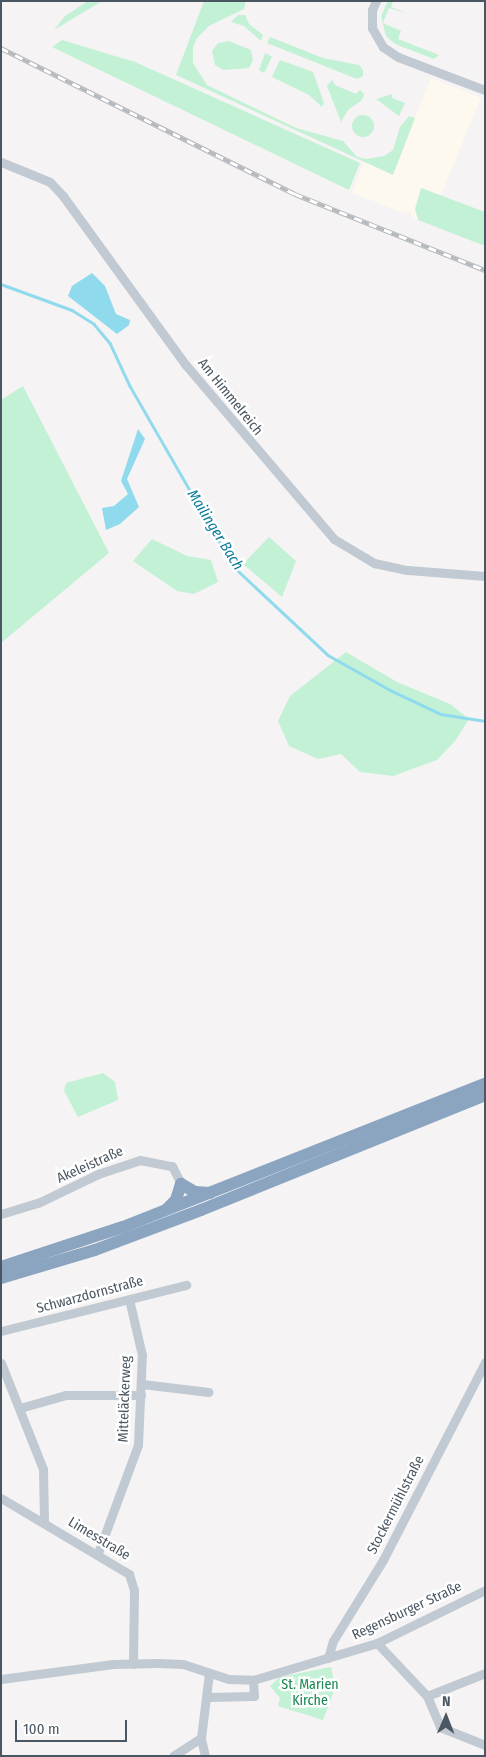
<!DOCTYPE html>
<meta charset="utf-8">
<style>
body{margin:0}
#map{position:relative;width:486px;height:1757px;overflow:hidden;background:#f5f3f3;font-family:"Fira Sans Condensed",sans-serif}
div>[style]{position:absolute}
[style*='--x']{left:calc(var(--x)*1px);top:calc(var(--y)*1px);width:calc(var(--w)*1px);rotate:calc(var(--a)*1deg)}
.commercial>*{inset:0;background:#fdf9ef}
.green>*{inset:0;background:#c3f1d5}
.round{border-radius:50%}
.water>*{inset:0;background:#90daee}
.stream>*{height:2.5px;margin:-1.25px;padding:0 1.25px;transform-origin:1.25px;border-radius:1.25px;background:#90daee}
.minor>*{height:9px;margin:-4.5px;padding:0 4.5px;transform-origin:4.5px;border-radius:4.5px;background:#c1cad2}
.highway>*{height:12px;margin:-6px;padding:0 6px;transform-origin:6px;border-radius:6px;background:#8ba5c1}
.rail>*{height:4.5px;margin-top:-2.25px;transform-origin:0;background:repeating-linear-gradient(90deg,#fff 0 8px,#b5b8bd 0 16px);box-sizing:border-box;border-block:1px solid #b5b8bd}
span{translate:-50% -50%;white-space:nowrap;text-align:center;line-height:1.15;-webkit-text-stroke:5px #fff;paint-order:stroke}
.street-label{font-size:14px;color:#4a5661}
.park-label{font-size:14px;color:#17864f}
.water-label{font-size:15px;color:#0c7c9b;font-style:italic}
.frame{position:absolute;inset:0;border:2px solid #4a5661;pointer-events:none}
.north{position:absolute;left:421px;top:1692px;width:50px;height:50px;-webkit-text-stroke:4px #fff;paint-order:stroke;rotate:1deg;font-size:14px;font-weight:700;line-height:20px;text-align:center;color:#4a5661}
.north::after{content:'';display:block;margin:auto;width:18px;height:22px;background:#4a5661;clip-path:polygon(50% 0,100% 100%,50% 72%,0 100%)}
.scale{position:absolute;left:15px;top:1720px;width:112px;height:22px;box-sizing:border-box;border:2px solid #4a5661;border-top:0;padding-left:6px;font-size:15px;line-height:18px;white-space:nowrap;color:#4a5661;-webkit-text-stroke:4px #fff;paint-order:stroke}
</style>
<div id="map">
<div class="commercial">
<div style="clip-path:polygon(431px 78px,481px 98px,441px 195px,422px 188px,418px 220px,412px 218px,411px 212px,404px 213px,352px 193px,364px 161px,393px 174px)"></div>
</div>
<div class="green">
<div style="clip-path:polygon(88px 1px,102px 1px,54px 30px,65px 16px)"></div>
<div style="clip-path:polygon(204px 1px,246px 1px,244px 9px,209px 26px,197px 38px,193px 47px,193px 63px,207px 85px,296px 128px,343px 141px,357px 157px,366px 159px,384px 156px,393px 150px,400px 127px,409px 116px,415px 118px,393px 175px,176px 75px)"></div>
<div style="clip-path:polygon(388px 1px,393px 1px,391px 7px,408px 14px,389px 8px,383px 23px,401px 31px,398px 39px,439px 55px,434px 59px,395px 44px,386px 36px,381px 16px)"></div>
<div style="clip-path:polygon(238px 15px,245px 15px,249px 24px,263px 35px,261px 41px,244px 26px,231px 22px)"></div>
<div style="clip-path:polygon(270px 37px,323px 58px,359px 65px,363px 70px,363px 76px,357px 79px,267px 43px)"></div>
<div style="clip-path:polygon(62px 40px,135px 62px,360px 163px,349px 190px,52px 47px)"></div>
<div style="clip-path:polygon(229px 41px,251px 50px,253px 60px,249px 68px,224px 70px,215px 65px,212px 51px,218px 43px)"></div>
<div style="clip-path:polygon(265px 53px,272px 57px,264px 73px,259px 70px)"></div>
<div style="clip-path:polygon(280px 60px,313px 72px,324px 103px,322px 107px,309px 95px,272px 77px)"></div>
<div style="clip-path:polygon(332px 80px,335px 85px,356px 94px,360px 90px,364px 94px,362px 100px,348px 110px,341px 122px,327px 86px)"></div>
<div style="clip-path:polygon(392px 94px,392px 98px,405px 103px,399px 116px,376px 99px)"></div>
<div class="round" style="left:352px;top:115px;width:22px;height:22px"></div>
<div style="clip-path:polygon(421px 188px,485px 212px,485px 246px,418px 220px,415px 209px)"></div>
<div style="clip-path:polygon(23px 386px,109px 553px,1px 643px,1px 400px)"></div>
<div style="clip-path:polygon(269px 537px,296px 561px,282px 597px,243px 564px)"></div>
<div style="clip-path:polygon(152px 539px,187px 556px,211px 560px,218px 582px,194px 594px,177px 591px,133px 561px)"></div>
<div style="clip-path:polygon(346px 652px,397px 682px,450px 704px,469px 719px,455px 741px,437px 760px,393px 776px,360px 772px,341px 754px,318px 759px,289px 746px,278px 721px,290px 696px)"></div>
<div style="clip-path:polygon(103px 1073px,115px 1082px,118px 1100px,78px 1117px,64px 1091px,66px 1083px)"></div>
<div style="clip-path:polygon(331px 1667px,335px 1688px,323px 1720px,278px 1706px,280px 1698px,270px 1686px,280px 1677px)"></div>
</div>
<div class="water">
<div style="clip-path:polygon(92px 273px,105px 286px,116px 314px,130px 320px,129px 325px,117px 334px,68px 296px,72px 286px)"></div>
<div style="clip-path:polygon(138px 429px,145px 439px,127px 479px,139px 507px,120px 524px,106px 530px,102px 508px,114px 506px,128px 494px,121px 481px)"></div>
</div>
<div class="stream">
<div style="--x:1;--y:284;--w:76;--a:20.1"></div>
<div style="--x:72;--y:310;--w:26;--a:32"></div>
<div style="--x:94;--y:324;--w:25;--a:50"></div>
<div style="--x:110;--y:343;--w:47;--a:65.1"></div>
<div style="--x:130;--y:386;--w:209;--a:60.1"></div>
<div style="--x:234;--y:567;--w:129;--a:43.1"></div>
<div style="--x:328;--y:655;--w:73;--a:29.4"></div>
<div style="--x:392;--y:691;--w:54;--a:25.1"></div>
<div style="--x:441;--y:714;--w:45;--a:9"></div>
</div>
<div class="minor">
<div style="--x:376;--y:1;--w:10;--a:114"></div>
<div style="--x:372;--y:10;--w:18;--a:90"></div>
<div style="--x:372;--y:28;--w:22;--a:60"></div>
<div style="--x:383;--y:47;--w:18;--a:34"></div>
<div style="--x:398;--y:57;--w:93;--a:20.8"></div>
<div style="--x:1;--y:162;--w:53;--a:22.2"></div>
<div style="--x:50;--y:182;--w:19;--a:47"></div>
<div style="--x:63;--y:196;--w:208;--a:54"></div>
<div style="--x:185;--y:364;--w:230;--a:49.6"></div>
<div style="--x:334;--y:539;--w:47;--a:31"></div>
<div style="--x:374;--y:563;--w:35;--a:12"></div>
<div style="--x:408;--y:570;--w:77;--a:4.5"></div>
<div style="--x:1;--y:1214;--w:39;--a:-17"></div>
<div style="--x:38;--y:1203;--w:67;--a:-25.8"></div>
<div style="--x:98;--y:1174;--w:44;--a:-18.4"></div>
<div style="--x:140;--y:1160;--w:33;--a:11"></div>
<div style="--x:172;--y:1166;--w:20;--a:63"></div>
<div style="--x:1;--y:1331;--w:191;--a:-14"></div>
<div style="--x:1;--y:1363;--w:114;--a:68.4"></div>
<div style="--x:43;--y:1469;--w:54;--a:88.9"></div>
<div style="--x:142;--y:1384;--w:67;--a:6.8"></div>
<div style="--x:20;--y:1408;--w:48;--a:-15.8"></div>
<div style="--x:66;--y:1395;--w:75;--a:0"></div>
<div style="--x:1;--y:1498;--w:149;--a:30.7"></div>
<div style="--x:129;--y:1574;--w:17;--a:73"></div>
<div style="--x:134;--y:1590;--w:74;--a:90.8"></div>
<div style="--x:98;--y:1553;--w:115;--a:-69.7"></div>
<div style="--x:138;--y:1445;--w:90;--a:-87.5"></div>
<div style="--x:142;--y:1355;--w:57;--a:-103.1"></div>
<div style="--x:377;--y:1643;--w:73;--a:46.7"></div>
<div style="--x:427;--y:1696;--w:34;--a:67"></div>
<div style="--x:440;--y:1727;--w:48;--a:21.8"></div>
<div style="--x:328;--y:1658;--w:18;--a:-74"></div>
<div style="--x:333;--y:1641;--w:95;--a:-58.3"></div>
<div style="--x:383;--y:1560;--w:223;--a:-62.7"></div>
<div style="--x:1;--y:1679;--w:113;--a:-7.6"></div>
<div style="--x:113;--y:1664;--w:44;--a:-1.3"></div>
<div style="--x:157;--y:1663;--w:26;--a:2"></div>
<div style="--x:183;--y:1664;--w:48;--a:18.1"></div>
<div style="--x:229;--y:1679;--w:24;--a:2"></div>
<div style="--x:253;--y:1680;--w:129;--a:-16.6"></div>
<div style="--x:377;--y:1643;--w:120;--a:-26.1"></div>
<div style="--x:427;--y:1696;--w:62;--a:-21.6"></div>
<div style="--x:207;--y:1697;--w:47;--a:-1.2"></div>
<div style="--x:254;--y:1696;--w:16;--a:-94"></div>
<div style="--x:173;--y:1756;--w:33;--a:-33"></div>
<div style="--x:205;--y:1756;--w:18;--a:-103"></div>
<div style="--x:201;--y:1738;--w:65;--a:-83"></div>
</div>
<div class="highway">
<div style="--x:167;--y:1209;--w:13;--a:-45"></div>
<div style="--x:176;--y:1200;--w:17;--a:-73"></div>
<div style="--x:181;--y:1184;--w:16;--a:30"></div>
<div style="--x:195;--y:1192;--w:15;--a:4"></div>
<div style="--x:1;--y:1267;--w:128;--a:-18.2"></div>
<div style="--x:123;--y:1227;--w:389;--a:-21.6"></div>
<div style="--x:1;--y:1278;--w:98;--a:-16.6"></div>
<div style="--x:95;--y:1250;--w:113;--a:-20.7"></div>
<div style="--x:201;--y:1210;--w:306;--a:-22"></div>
</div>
<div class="rail">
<div style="--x:1;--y:48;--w:328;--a:26.4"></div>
<div style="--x:295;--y:194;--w:205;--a:21.8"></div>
</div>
<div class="street-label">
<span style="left:230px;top:397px;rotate:51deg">Am Himmelreich</span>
<span style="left:90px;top:1165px;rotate:-24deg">Akeleistraße</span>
<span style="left:90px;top:1295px;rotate:-15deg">Schwarzdornstraße</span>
<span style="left:125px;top:1399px;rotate:-88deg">Mitteläckerweg</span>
<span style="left:396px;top:1505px;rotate:-63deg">Stockermühlstraße</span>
<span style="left:99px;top:1539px;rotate:31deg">Limesstraße</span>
<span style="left:407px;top:1611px;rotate:-25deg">Regensburger Straße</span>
</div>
<div class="park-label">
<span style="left:310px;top:1693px">St. Marien<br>Kirche</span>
</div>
<div class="water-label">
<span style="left:215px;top:530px;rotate:58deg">Mailinger Bach</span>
</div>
<div class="frame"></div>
<div class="north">N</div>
<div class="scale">100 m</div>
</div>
